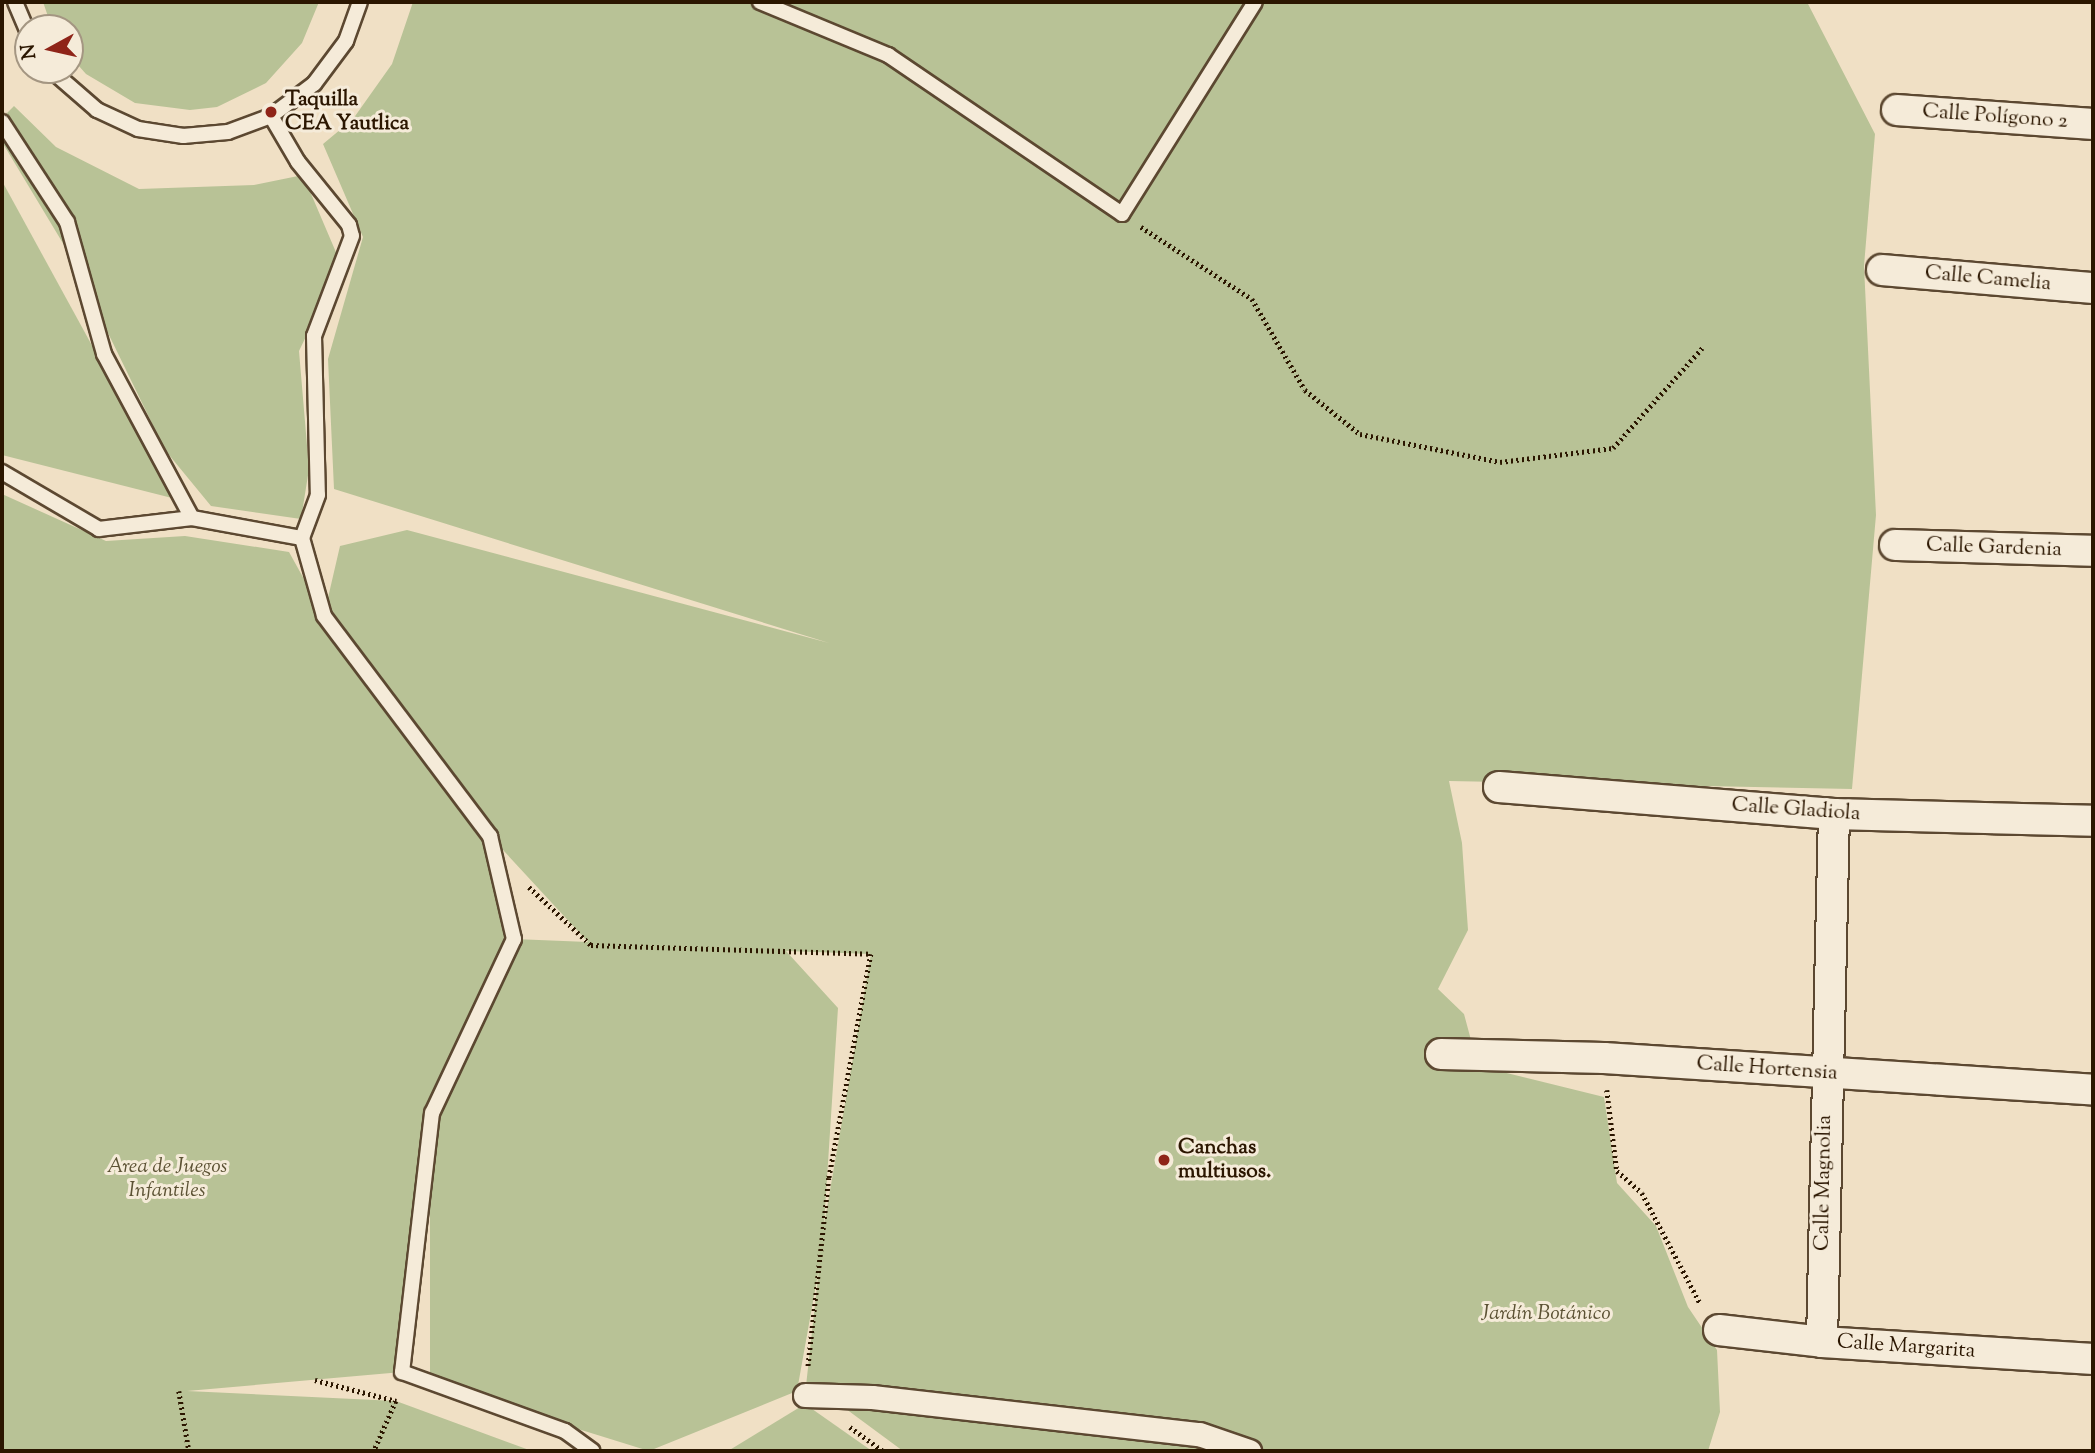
<!DOCTYPE html>
<meta charset="utf-8">
<style>
body{margin:0}
#map{position:relative;width:2095px;height:1453px;overflow:hidden;background:#f0e0c5;font-family:"Sorts Mill Goudy",serif}
div>[style]{position:absolute}
[style*='--x']{left:calc(var(--x)*1px);top:calc(var(--y)*1px);width:calc(var(--w)*1px);rotate:calc(var(--a)*1deg)}
.green>*{inset:0;background:#b8c296}
.path>*{height:4.5px;margin-top:-2.25px;transform-origin:0;background:repeating-linear-gradient(90deg,#2b1600 0 2px,transparent 0 5.5px)}
.roads{filter:drop-shadow(2px 0 #5c4831) drop-shadow(-2px 0 #5c4831) drop-shadow(0 2px #5c4831) drop-shadow(0 -2px #5c4831)}
.service>*{height:14px;margin:-7px;padding:0 7px;transform-origin:7px;border-radius:7px;background:#f5ebd9}
.pedestrian>*{height:23px;margin:-11.5px;padding:0 11.5px;transform-origin:11.5px;border-radius:11.5px;background:#f5ebd9}
.minor>*{height:30px;margin:-15px;padding:0 15px;transform-origin:15px;border-radius:15px;background:#f5ebd9}
.dots>*{width:19px;height:19px;translate:-50% -50%;box-sizing:border-box;border:4px solid #f5ebd9;border-radius:50%}
span{translate:-50% -50%;white-space:nowrap;text-align:center;line-height:1.15;-webkit-text-stroke:6px #f5ebd9;paint-order:stroke}
.poi-label{font-size:21px;color:#2b1600;font-weight:700}
.left{translate:0 -50%;text-align:left}
.street-label{font-size:21px;color:#2b1600}
.park-label{font-size:21px;color:#5c5234;font-style:italic}
.frame{position:absolute;inset:0;border:4px solid #2b1600;pointer-events:none}
.north{position:absolute;left:14px;top:14px;width:70px;height:70px;box-sizing:border-box;background:#f5ebd9;border:2px solid #a49682;border-radius:50%;rotate:262deg;font-size:19px;font-weight:700;line-height:28px;text-align:center;color:#2b1600}
.north::after{content:'';display:block;margin:auto;width:24px;height:32px;background:#8f2418;clip-path:polygon(50% 0,100% 100%,50% 72%,0 100%)}
</style>
<div id="map">
<div class="green">
<div style="clip-path:polygon(43px 2px,319px 2px,302px 43px,266px 83px,217px 107px,190px 110px,135px 103px,86px 74px,70px 56px,70px 28px,52px 28px)"></div>
<div style="clip-path:polygon(evenodd,413px 2px,1807px 2px,1875px 134px,1864px 266px,1876px 515px,1852px 789px,1449px 781px,1462px 843px,1468px 930px,1438px 989px,1464px 1014px,1478px 1066px,1604px 1097px,1617px 1183px,1656px 1226px,1688px 1307px,1717px 1350px,1720px 1412px,1708px 1451px,903px 1451px,842px 1406px,1170px 1432px,805px 1395px,819px 1268px,797px 1391px,649px 1451px,430px 1383px,430px 1138px,402px 1372px,187px 1391px,396px 1401px,532px 1451px,2px 1451px,2px 494px,106px 541px,185px 536px,289px 552px,324px 615px,340px 546px,407px 530px,829px 643px,334px 489px,328px 359px,363px 237px,323px 144px,353px 119px,392px 64px,413px 2px,491px 837px,588px 942px,514px 939px,491px 837px,413px 2px,786px 951px,871px 954px,824px 1225px,838px 1008px,786px 951px)"></div>
<div style="clip-path:polygon(14px 106px,56px 147px,139px 189px,254px 185px,303px 175px,341px 264px,299px 351px,309px 469px,301px 519px,211px 506px,165px 450px,70px 255px,2px 142px,2px 118px)"></div>
<div style="clip-path:polygon(2px 181px,176px 499px,2px 455px)"></div>
<div style="clip-path:polygon(805px 1404px,872px 1451px,728px 1451px)"></div>
</div>
<div class="path">
<div style="--x:1141;--y:227;--w:132;--a:33"></div>
<div style="--x:1252;--y:299;--w:105;--a:59.8"></div>
<div style="--x:1305;--y:390;--w:70;--a:38.7"></div>
<div style="--x:1360;--y:434;--w:143;--a:11.3"></div>
<div style="--x:1500;--y:462;--w:114;--a:-7.1"></div>
<div style="--x:1613;--y:448;--w:134;--a:-48.3"></div>
<div style="--x:529;--y:887;--w:85;--a:43.1"></div>
<div style="--x:591;--y:945;--w:280;--a:1.8"></div>
<div style="--x:871;--y:954;--w:228;--a:100.6"></div>
<div style="--x:829;--y:1178;--w:191;--a:96.3"></div>
<div style="--x:1607;--y:1090;--w:82;--a:83"></div>
<div style="--x:1617;--y:1171;--w:33;--a:41"></div>
<div style="--x:1642;--y:1193;--w:124;--a:62.2"></div>
<div style="--x:315;--y:1380;--w:84;--a:14.5"></div>
<div style="--x:396;--y:1401;--w:55;--a:113.7"></div>
<div style="--x:179;--y:1391;--w:61;--a:80.5"></div>
<div style="--x:850;--y:1427;--w:41;--a:36"></div>
</div>
<div class="roads">
<div class="service">
<div style="--x:15;--y:2;--w:34;--a:67"></div>
<div style="--x:760;--y:2;--w:139;--a:22.5"></div>
<div style="--x:888;--y:55;--w:283;--a:34.2"></div>
<div style="--x:1122;--y:214;--w:250;--a:-57.9"></div>
<div style="--x:51;--y:70;--w:61;--a:41"></div>
<div style="--x:97;--y:110;--w:45;--a:24.9"></div>
<div style="--x:138;--y:129;--w:46;--a:8.8"></div>
<div style="--x:183;--y:136;--w:45;--a:-5.1"></div>
<div style="--x:228;--y:132;--w:46;--a:-20.4"></div>
<div style="--x:271;--y:116;--w:54;--a:-36.7"></div>
<div style="--x:314;--y:84;--w:54;--a:-53.3"></div>
<div style="--x:346;--y:41;--w:41;--a:-70.3"></div>
<div style="--x:271;--y:116;--w:53;--a:59.6"></div>
<div style="--x:298;--y:162;--w:81;--a:51"></div>
<div style="--x:349;--y:225;--w:11;--a:75"></div>
<div style="--x:352;--y:236;--w:107;--a:110.8"></div>
<div style="--x:314;--y:336;--w:159;--a:88.6"></div>
<div style="--x:318;--y:495;--w:46;--a:110.4"></div>
<div style="--x:2;--y:122;--w:119;--a:57"></div>
<div style="--x:67;--y:222;--w:137;--a:74.3"></div>
<div style="--x:104;--y:354;--w:186;--a:61.8"></div>
<div style="--x:192;--y:518;--w:94;--a:173.3"></div>
<div style="--x:99;--y:529;--w:113;--a:-149.6"></div>
<div style="--x:192;--y:518;--w:112;--a:10.3"></div>
<div style="--x:302;--y:538;--w:81;--a:74.2"></div>
<div style="--x:324;--y:616;--w:276;--a:53"></div>
<div style="--x:490;--y:836;--w:106;--a:76.9"></div>
<div style="--x:514;--y:939;--w:192;--a:115.2"></div>
<div style="--x:432;--y:1113;--w:261;--a:96.6"></div>
<div style="--x:402;--y:1372;--w:173;--a:19.9"></div>
<div style="--x:565;--y:1431;--w:34;--a:36"></div>
</div>
<div class="pedestrian">
<div style="--x:805;--y:1395;--w:67;--a:1.7"></div>
<div style="--x:872;--y:1397;--w:329;--a:6.5"></div>
<div style="--x:1199;--y:1434;--w:53;--a:18.8"></div>
</div>
<div class="minor">
<div style="--x:1897;--y:110;--w:196;--a:4.1"></div>
<div style="--x:1882;--y:270;--w:212;--a:4.9"></div>
<div style="--x:1895;--y:545;--w:198;--a:1.7"></div>
<div style="--x:1499;--y:787;--w:336;--a:4.6"></div>
<div style="--x:1834;--y:814;--w:259;--a:1.5"></div>
<div style="--x:1441;--y:1054;--w:163;--a:1.4"></div>
<div style="--x:1604;--y:1058;--w:490;--a:3.7"></div>
<div style="--x:1719;--y:1330;--w:104;--a:6.6"></div>
<div style="--x:1822;--y:1342;--w:272;--a:3.6"></div>
<div style="--x:1822;--y:1342;--w:528;--a:-88.7"></div>
</div>
</div>
<div class="dots">
<div style="left:271px;top:112px;background:#8f2418"></div>
<div style="left:1164px;top:1160px;background:#8f2418"></div>
</div>
<div class="poi-label">
<span class="left" style="left:285px;top:112px">Taquilla<br>CEA Yautlica</span>
<span class="left" style="left:1178px;top:1160px">Canchas<br>multiusos.</span>
</div>
<div class="street-label">
<span style="left:1995px;top:117px;rotate:4deg">Calle Polígono 2</span>
<span style="left:1988px;top:279px;rotate:5deg">Calle Camelia</span>
<span style="left:1994px;top:548px;rotate:2deg">Calle Gardenia</span>
<span style="left:1796px;top:810px;rotate:4deg">Calle Gladiola</span>
<span style="left:1767px;top:1069px;rotate:4deg">Calle Hortensia</span>
<span style="left:1824px;top:1183px;rotate:-89deg">Calle Magnolia</span>
<span style="left:1906px;top:1347px;rotate:4deg">Calle Margarita</span>
</div>
<div class="park-label">
<span style="left:167px;top:1179px">Area de Juegos<br>Infantiles</span>
<span style="left:1546px;top:1314px">Jardín Botánico</span>
</div>
<div class="frame"></div>
<div class="north">N</div>
</div>
